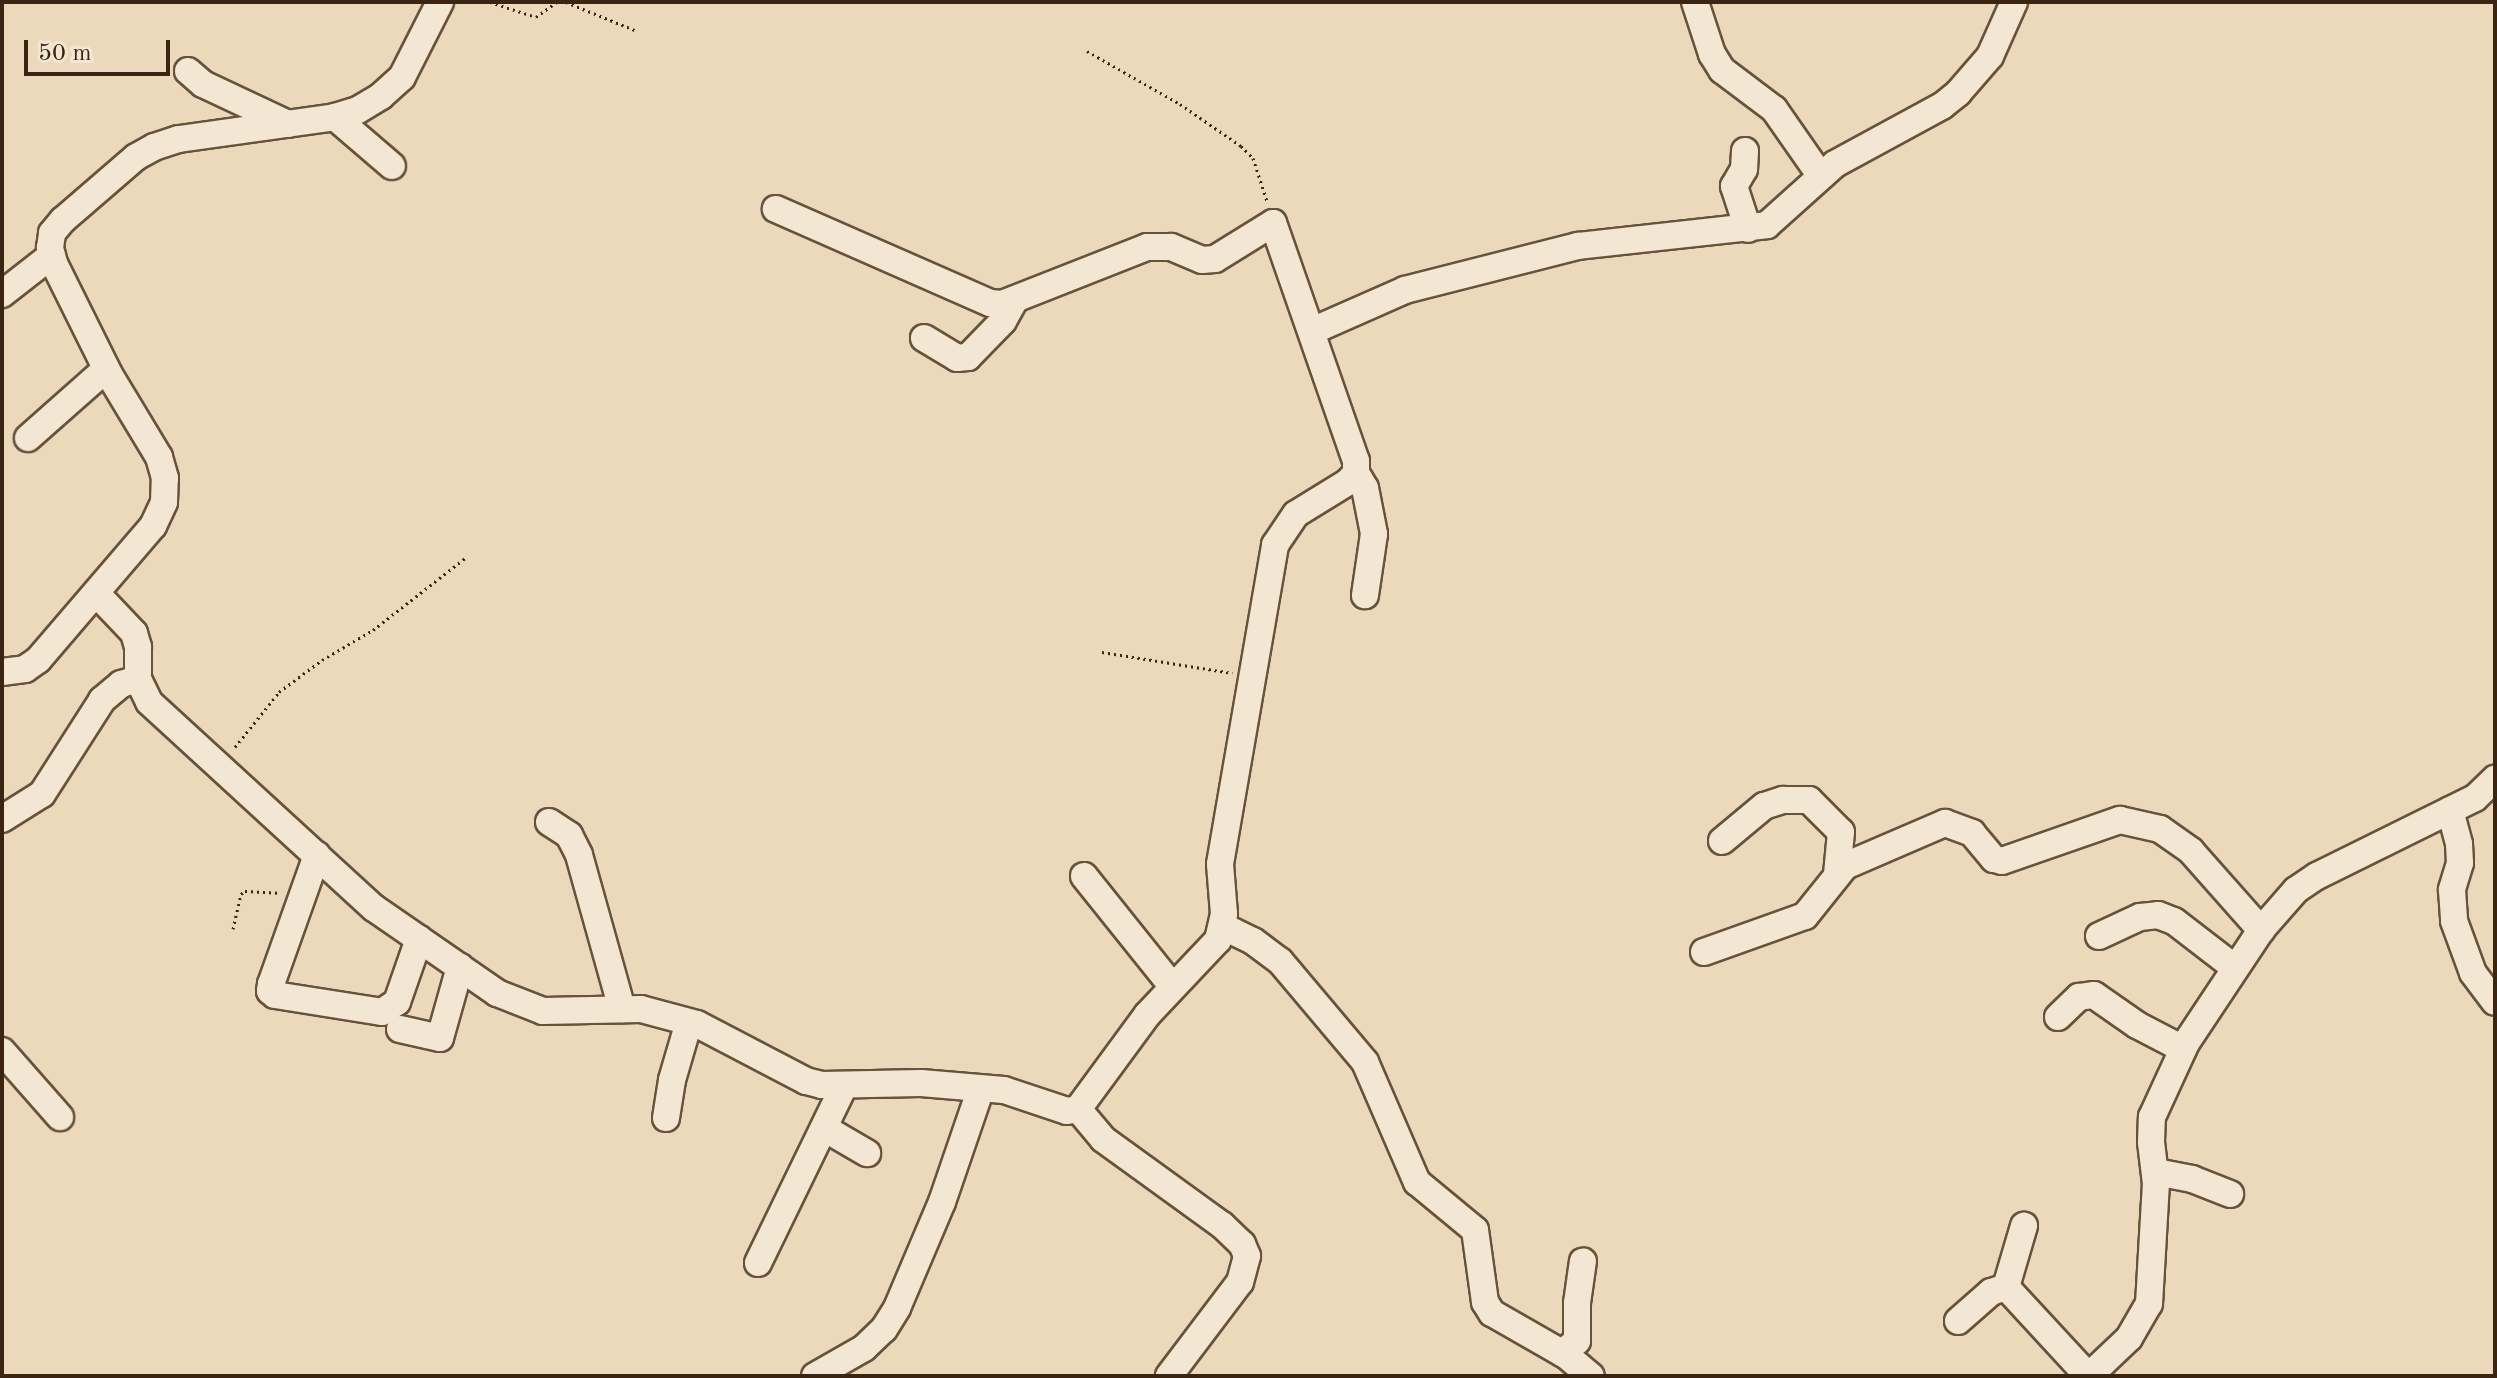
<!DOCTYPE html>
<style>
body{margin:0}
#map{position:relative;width:2497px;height:1378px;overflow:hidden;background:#ecd8ba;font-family:"Old Standard TT",serif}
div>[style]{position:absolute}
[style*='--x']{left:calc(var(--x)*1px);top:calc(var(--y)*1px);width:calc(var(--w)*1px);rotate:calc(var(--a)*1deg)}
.path>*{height:3px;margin-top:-1.5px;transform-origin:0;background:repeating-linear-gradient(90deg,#3b2512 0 2px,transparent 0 6px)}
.roads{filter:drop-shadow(2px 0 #67523c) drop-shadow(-2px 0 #67523c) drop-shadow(0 2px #67523c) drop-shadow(0 -2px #67523c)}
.minor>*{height:26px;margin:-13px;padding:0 13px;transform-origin:13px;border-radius:13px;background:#f3e6d2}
span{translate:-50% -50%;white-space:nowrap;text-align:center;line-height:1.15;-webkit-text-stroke:6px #f3e6d2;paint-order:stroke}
.frame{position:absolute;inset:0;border:4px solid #3b2512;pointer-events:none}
.scale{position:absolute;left:24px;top:40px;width:146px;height:36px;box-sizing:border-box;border:4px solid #3b2512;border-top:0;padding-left:10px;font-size:24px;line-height:28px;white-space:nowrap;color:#3b2512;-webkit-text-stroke:6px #f3e6d2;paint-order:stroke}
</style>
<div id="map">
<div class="path">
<div style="--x:490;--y:2;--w:48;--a:18.1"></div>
<div style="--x:536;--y:17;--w:26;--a:-36"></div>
<div style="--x:566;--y:2;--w:77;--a:22.2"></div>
<div style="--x:1087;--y:51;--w:107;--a:29.7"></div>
<div style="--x:1180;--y:104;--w:74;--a:34.5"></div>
<div style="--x:1241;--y:146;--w:17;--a:45"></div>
<div style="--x:1253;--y:158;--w:45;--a:72"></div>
<div style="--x:1102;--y:652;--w:132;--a:9.2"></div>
<div style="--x:235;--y:747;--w:70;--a:-51.3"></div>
<div style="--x:279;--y:692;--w:54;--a:-36.7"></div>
<div style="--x:322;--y:660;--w:59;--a:-30.5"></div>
<div style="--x:373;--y:630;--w:117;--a:-38"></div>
<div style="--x:233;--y:929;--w:36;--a:-77"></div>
<div style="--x:241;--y:894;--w:5;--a:-37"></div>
<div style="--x:245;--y:891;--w:33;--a:3"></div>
</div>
<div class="roads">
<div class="minor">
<div style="--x:1695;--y:2;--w:55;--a:71.9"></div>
<div style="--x:1712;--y:54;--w:19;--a:58"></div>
<div style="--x:1722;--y:70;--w:65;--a:36.9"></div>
<div style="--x:1774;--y:109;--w:80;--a:55.1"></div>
<div style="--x:188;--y:71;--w:20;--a:41"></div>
<div style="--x:203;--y:84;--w:94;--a:25.2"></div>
<div style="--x:335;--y:117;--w:75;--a:40.7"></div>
<div style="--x:1745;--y:151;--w:18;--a:93"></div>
<div style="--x:1744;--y:169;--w:20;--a:120"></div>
<div style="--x:1734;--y:186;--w:45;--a:72"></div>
<div style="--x:2;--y:294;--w:63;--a:-38"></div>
<div style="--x:1312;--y:331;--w:102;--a:-23.8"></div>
<div style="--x:1405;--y:290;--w:179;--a:-14.3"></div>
<div style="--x:1578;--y:246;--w:190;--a:-6.3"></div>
<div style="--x:1767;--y:225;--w:91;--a:-41.9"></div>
<div style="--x:1835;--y:164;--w:122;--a:-28.5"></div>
<div style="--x:1942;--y:106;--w:21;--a:-39"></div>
<div style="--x:1958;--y:93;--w:49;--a:-49.1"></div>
<div style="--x:1990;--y:56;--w:59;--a:-66"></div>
<div style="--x:924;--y:338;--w:39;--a:31"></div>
<div style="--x:957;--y:358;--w:11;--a:-5"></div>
<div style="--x:968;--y:357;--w:50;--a:-45.8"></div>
<div style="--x:1003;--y:321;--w:23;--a:-61"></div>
<div style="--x:28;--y:438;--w:104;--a:-41.5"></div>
<div style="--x:1356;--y:473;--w:17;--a:59"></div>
<div style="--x:1365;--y:488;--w:47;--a:78.9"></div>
<div style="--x:1374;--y:534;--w:62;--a:98.4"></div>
<div style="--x:96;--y:593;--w:55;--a:46.5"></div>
<div style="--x:134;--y:633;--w:15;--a:74"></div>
<div style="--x:138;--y:647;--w:32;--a:90"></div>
<div style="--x:138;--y:679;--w:25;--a:64"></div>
<div style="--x:149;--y:702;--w:305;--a:42.5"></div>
<div style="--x:374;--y:908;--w:150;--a:34.6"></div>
<div style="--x:497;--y:993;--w:49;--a:21.4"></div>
<div style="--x:543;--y:1011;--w:98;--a:-1.2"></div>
<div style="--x:641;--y:1009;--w:58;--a:15"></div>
<div style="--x:697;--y:1024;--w:123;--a:27.6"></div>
<div style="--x:806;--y:1081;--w:16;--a:14"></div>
<div style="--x:822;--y:1085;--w:99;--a:-1.2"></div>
<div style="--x:921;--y:1083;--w:83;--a:4.8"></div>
<div style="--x:1004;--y:1090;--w:66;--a:18.4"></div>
<div style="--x:1067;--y:1111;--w:11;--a:-10"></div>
<div style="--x:1078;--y:1109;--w:117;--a:-53.7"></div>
<div style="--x:1147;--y:1015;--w:103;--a:-46.6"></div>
<div style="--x:1218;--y:940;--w:27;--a:-77"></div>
<div style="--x:1224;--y:914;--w:50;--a:-94.6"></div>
<div style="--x:1220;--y:864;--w:324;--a:-80.2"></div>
<div style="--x:1275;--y:545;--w:37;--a:-56"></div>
<div style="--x:1296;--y:514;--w:61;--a:-31.6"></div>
<div style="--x:1348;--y:482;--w:12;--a:-48"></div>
<div style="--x:1356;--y:473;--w:12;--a:-90"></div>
<div style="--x:1356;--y:461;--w:252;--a:-109.2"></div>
<div style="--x:1273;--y:223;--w:68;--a:148.2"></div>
<div style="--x:1215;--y:259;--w:13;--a:176"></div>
<div style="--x:1202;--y:260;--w:34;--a:-157"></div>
<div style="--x:1171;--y:247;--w:24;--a:180"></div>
<div style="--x:1147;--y:247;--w:156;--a:158.5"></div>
<div style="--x:1002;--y:304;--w:12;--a:-175"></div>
<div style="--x:990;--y:303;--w:234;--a:-156.3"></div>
<div style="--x:2;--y:672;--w:23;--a:-7"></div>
<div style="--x:25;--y:669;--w:16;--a:-35"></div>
<div style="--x:38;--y:660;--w:177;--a:-49.4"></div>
<div style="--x:153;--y:526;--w:26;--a:-65"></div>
<div style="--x:164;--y:502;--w:24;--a:-88"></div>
<div style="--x:165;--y:478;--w:22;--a:-106"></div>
<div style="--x:159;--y:457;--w:97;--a:-121.1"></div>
<div style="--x:109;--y:374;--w:124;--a:-116.4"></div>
<div style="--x:54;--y:263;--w:16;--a:-105"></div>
<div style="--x:50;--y:248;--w:15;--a:-82"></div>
<div style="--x:52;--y:233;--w:17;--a:-50"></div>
<div style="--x:63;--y:220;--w:96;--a:-40.8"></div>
<div style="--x:136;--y:157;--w:21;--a:-29"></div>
<div style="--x:154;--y:147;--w:26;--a:-18"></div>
<div style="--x:179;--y:139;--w:158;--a:-8"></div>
<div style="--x:335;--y:117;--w:24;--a:-17"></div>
<div style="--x:358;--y:110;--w:27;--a:-31"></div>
<div style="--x:381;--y:96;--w:28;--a:-42"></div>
<div style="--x:402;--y:77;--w:84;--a:-63.1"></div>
<div style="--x:2450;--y:810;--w:35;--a:75"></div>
<div style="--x:2459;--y:844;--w:19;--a:87"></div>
<div style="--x:2460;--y:863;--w:28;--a:107"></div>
<div style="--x:2452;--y:890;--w:31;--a:86"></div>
<div style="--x:2454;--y:921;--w:55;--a:69.9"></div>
<div style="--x:2473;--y:973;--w:36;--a:53"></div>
<div style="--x:2;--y:819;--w:47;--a:-32"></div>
<div style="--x:42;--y:794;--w:112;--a:-57.4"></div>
<div style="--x:102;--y:700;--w:25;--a:-40"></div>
<div style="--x:121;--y:684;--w:18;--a:-16"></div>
<div style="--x:549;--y:822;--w:24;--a:33"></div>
<div style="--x:569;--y:835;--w:22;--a:63"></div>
<div style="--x:579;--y:855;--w:160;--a:74.4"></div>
<div style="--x:1722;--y:841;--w:55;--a:-39.8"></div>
<div style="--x:1764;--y:806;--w:20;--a:-18"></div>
<div style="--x:1783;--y:800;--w:26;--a:0"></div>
<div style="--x:1809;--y:800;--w:45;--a:45"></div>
<div style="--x:1841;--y:832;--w:42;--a:95.4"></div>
<div style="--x:317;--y:855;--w:137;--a:109.6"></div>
<div style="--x:271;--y:984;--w:7;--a:98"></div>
<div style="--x:270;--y:991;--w:6;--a:39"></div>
<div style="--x:275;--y:995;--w:108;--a:9"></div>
<div style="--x:382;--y:1012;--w:18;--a:-34"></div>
<div style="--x:397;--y:1002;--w:67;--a:-70.8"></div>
<div style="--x:1084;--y:876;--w:142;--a:51.3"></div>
<div style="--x:1222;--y:926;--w:34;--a:26"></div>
<div style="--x:1253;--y:941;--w:34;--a:37"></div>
<div style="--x:1280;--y:961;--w:132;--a:49.9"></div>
<div style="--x:1365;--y:1062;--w:131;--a:66.6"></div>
<div style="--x:1417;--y:1182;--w:75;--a:39.6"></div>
<div style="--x:1475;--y:1230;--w:73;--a:82.1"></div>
<div style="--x:1485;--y:1302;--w:13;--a:58"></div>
<div style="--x:1492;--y:1313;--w:86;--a:29.8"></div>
<div style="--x:1567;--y:1356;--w:31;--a:40"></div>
<div style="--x:2099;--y:936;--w:45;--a:-24.9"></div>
<div style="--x:2140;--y:917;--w:18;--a:-6"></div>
<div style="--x:2158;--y:915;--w:17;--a:21"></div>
<div style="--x:2174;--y:921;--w:77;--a:37.6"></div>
<div style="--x:1704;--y:952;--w:107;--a:-19.6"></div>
<div style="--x:1805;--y:916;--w:64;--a:-51.3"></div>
<div style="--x:1845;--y:866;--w:109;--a:-23.3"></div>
<div style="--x:1945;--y:823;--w:29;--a:20"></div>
<div style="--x:1972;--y:833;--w:34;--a:50"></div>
<div style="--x:1994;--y:859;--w:8;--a:14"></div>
<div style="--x:2002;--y:861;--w:125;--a:-19.2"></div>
<div style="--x:2120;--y:820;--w:41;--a:12.7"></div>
<div style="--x:2160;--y:829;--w:38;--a:35"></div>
<div style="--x:2191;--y:851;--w:106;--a:48.5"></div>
<div style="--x:2058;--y:1017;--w:29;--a:-44"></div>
<div style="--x:2079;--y:997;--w:15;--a:-8"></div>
<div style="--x:2094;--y:995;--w:52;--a:34.9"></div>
<div style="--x:2137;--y:1025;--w:52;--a:27.6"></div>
<div style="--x:400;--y:1029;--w:41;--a:12.7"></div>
<div style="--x:440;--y:1038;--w:74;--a:-74.3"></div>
<div style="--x:2;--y:1051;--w:88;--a:48.7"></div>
<div style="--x:1078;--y:1109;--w:39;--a:50"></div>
<div style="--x:1103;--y:1139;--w:147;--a:35.9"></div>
<div style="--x:1222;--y:1225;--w:28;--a:44"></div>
<div style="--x:1242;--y:1244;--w:13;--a:67"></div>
<div style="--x:1247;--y:1256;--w:27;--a:105"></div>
<div style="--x:1240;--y:1282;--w:118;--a:127.1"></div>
<div style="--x:666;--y:1118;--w:38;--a:-81"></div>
<div style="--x:672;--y:1080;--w:60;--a:-73.7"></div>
<div style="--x:824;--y:1128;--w:50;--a:30.2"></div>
<div style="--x:2156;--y:1172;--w:37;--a:11"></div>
<div style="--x:2192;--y:1179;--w:41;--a:21.5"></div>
<div style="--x:758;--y:1263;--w:197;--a:-64.1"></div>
<div style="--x:2006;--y:1287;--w:64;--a:-73.6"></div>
<div style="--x:1958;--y:1321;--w:44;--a:-41.3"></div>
<div style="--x:1991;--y:1292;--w:16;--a:-18"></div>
<div style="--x:2006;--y:1287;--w:121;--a:47.3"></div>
<div style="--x:1562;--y:1353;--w:19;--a:-39"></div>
<div style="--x:1577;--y:1341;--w:38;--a:-90"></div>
<div style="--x:1577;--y:1303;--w:42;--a:-81.9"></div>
<div style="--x:815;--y:1376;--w:56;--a:-29.7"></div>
<div style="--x:864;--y:1348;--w:28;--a:-44"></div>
<div style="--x:884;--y:1329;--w:25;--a:-58"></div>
<div style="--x:897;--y:1308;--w:115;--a:-67"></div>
<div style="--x:942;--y:1202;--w:120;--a:-71.1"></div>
<div style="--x:2089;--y:1376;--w:55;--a:-43.5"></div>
<div style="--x:2129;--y:1338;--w:39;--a:-60"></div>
<div style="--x:2149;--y:1304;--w:120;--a:-86.7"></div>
<div style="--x:2156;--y:1184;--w:42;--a:-96.8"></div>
<div style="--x:2151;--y:1142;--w:25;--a:-88"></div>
<div style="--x:2152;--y:1117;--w:81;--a:-65.3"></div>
<div style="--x:2186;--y:1043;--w:136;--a:-56.4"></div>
<div style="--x:2261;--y:930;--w:53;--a:-48.8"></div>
<div style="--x:2296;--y:890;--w:25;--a:-34"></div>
<div style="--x:2317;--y:876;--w:176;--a:-26.3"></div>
<div style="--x:2475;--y:798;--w:28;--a:-44"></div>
</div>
</div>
<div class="frame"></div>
<div class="scale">50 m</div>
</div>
